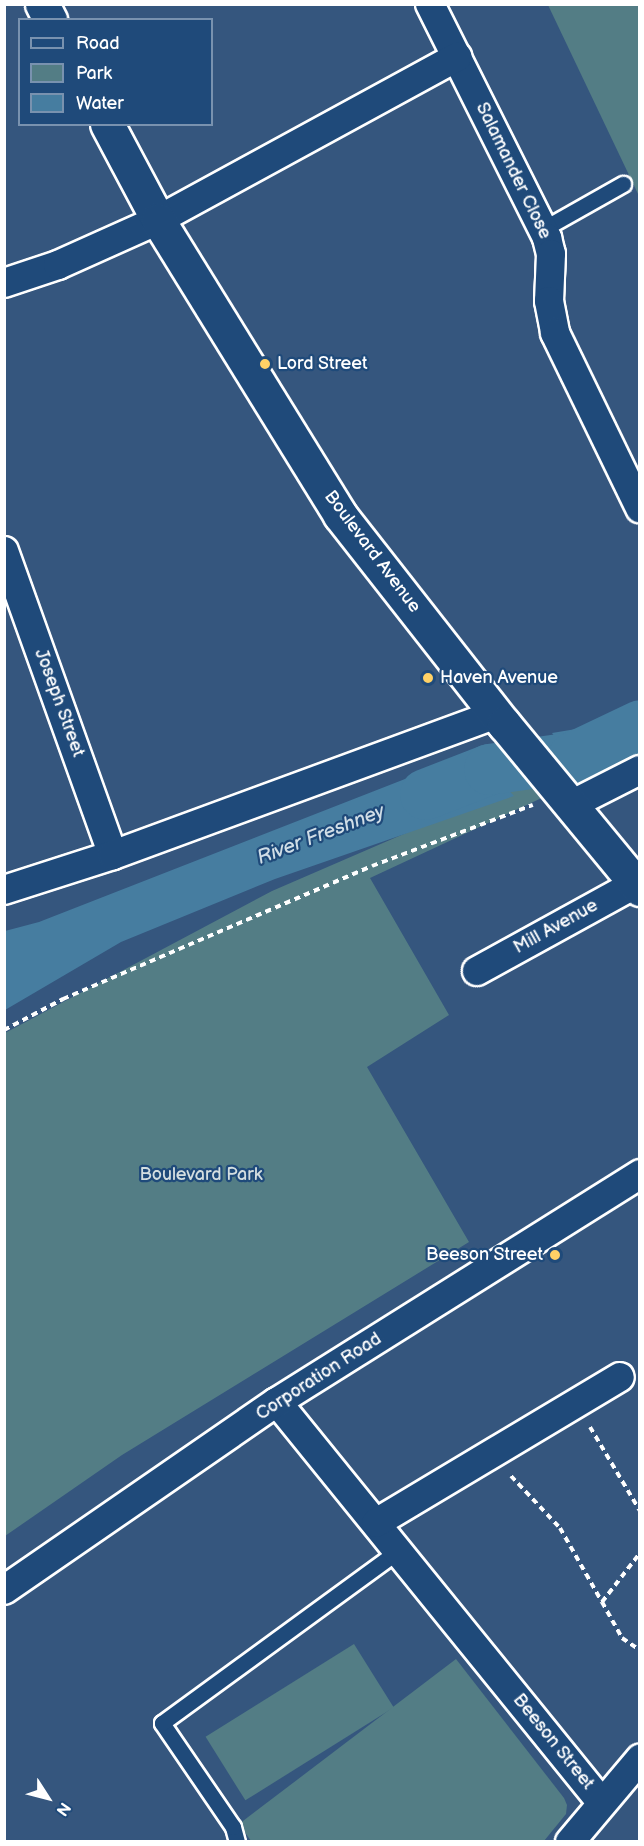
<!DOCTYPE html>
<style>
body{margin:0}
#map{position:relative;width:644px;height:1846px;overflow:hidden;background:#35567e;font-family:"Balsamiq Sans",sans-serif}
div>[style]{position:absolute}
[style*='--x']{left:calc(var(--x)*1px);top:calc(var(--y)*1px);width:calc(var(--w)*1px);rotate:calc(var(--a)*1deg)}
.green>*{inset:0;background:#537d85;transform-origin:0 0}
.water>*{inset:0;background:#467da0}
.river>*{height:51px;margin:-25.5px;padding:0 25.5px;transform-origin:25.5px;border-radius:25.5px;background:#467da0}
.path>*{height:4px;margin-top:-2px;transform-origin:0;background:repeating-linear-gradient(90deg,#fff 0 6px,transparent 0 10.5px)}
.roads{filter:drop-shadow(2px 0 #fff) drop-shadow(-2px 0 #fff) drop-shadow(0 2px #fff) drop-shadow(0 -2px #fff)}
.service>*{height:15px;margin:-7.5px;padding:0 7.5px;transform-origin:7.5px;border-radius:7.5px;background:#1f4a7a}
.minor>*{height:28px;margin:-14px;padding:0 14px;transform-origin:14px;border-radius:14px;background:#1f4a7a}
.tertiary>*{height:33px;margin:-16.5px;padding:0 16.5px;transform-origin:16.5px;border-radius:16.5px;background:#1f4a7a}
.dots>*{width:16px;height:16px;translate:-50% -50%;box-sizing:border-box;border:3px solid #1f4a7a;border-radius:50%}
span{translate:-50% -50%;white-space:nowrap;text-align:center;line-height:1.15;-webkit-text-stroke:4.5px #1f4a7a;paint-order:stroke}
.street-label{font-size:18px;color:#fff}
.poi-label{font-size:18px;color:#fff}
.left{translate:0 -50%;text-align:left}
.right{translate:-100% -50%;text-align:right}
.park-label{font-size:18px;color:#d4dee0}
.water-label{font-size:20px;color:#d1dee7;font-style:italic}
.frame{position:absolute;inset:0;border:6px solid #fff;pointer-events:none}
.legend{position:absolute;left:18px;top:18px;width:195px;height:108px;box-sizing:border-box;background:#1f4a7a;border:2px solid #7992af;margin:0;padding:8px 10px;list-style:none;font-size:18px;color:#fff}
.legend li{display:flex;align-items:center;gap:12px;height:30px}
.legend b{width:30px;border:2px solid #7992af}
.north{position:absolute;left:18px;top:1768px;width:60px;height:60px;-webkit-text-stroke:4px #1f4a7a;paint-order:stroke;rotate:126deg;font-size:16px;font-weight:700;line-height:24px;text-align:center;color:#fff}
.north::after{content:'';display:block;margin:auto;width:21px;height:27px;background:#fff;clip-path:polygon(50% 0,100% 100%,50% 72%,0 100%)}
</style>
<div id="map">
<div class="green">
<div style="clip-path:polygon(548px 5px,639px 5px,639px 196px)"></div>
<div style="clip-path:polygon(531px 779px,548px 795px,370px 878px,449px 1015px,367px 1067px,469px 1242px,122px 1455px,5px 1536px,5px 1033px,272px 891px)"></div>
<div style="left:354px;top:1644px;width:75px;height:175px;rotate:58deg"></div>
<div style="clip-path:polygon(456px 1659px,564px 1798px,567px 1805px,566px 1814px,544px 1841px,251px 1841px,239px 1824px)"></div>
</div>
<div class="water">
<div style="clip-path:polygon(639px 705px,639px 755px,591px 777px,581px 770px,552px 733px,582px 728px)"></div>
<div style="clip-path:polygon(469px 754px,479px 757px,514px 796px,275px 879px,121px 942px,5px 1010px,5px 931px,39px 922px)"></div>
</div>
<div class="river">
<div style="--x:425;--y:794;--w:69;--a:-21.3"></div>
<div style="--x:489;--y:769;--w:85;--a:-8.1"></div>
<div style="--x:573;--y:757;--w:74;--a:-25.5"></div>
</div>
<div class="path">
<div style="--x:4;--y:1030;--w:67;--a:-27.7"></div>
<div style="--x:63;--y:999;--w:336;--a:-23.3"></div>
<div style="--x:372;--y:866;--w:172;--a:-20.8"></div>
<div style="--x:590;--y:1427;--w:98;--a:59.2"></div>
<div style="--x:511;--y:1476;--w:71;--a:46.7"></div>
<div style="--x:560;--y:1528;--w:85;--a:60.4"></div>
<div style="--x:602;--y:1602;--w:62;--a:-52.2"></div>
<div style="--x:602;--y:1602;--w:41;--a:60.9"></div>
<div style="--x:622;--y:1638;--w:22;--a:34"></div>
</div>
<div class="roads">
<div class="service">
<div style="--x:543;--y:229;--w:92;--a:-29.4"></div>
<div style="--x:237;--y:1842;--w:16;--a:-105"></div>
<div style="--x:233;--y:1827;--w:126;--a:-124.3"></div>
<div style="--x:162;--y:1723;--w:293;--a:-36.1"></div>
</div>
<div class="minor">
<div style="--x:430;--y:4;--w:262;--a:63.4"></div>
<div style="--x:547;--y:238;--w:16;--a:76"></div>
<div style="--x:551;--y:254;--w:47;--a:92.4"></div>
<div style="--x:549;--y:301;--w:33;--a:79"></div>
<div style="--x:555;--y:333;--w:195;--a:64.1"></div>
<div style="--x:4;--y:283;--w:57;--a:-18.4"></div>
<div style="--x:58;--y:265;--w:110;--a:-24.2"></div>
<div style="--x:158;--y:220;--w:341;--a:-28.6"></div>
<div style="--x:4;--y:551;--w:323;--a:70.3"></div>
<div style="--x:571;--y:805;--w:77;--a:-26.9"></div>
<div style="--x:4;--y:890;--w:114;--a:-17.8"></div>
<div style="--x:113;--y:855;--w:408;--a:-20.2"></div>
<div style="--x:477;--y:971;--w:180;--a:-28.8"></div>
<div style="--x:277;--y:1402;--w:516;--a:50.98"></div>
<div style="--x:376;--y:1523;--w:284;--a:-30.9"></div>
<div style="--x:4;--y:1590;--w:331;--a:-34.6"></div>
<div style="--x:277;--y:1402;--w:429;--a:-32.1"></div>
<div style="--x:570;--y:1842;--w:109;--a:-49.9"></div>
</div>
<div class="tertiary">
<div style="--x:42;--y:4;--w:18;--a:63"></div>
<div style="--x:107;--y:124;--w:109;--a:62"></div>
<div style="--x:158;--y:220;--w:347;--a:58.3"></div>
<div style="--x:340;--y:515;--w:266;--a:51.9"></div>
<div style="--x:504;--y:724;--w:214;--a:50.5"></div>
</div>
</div>
<div class="dots">
<div style="left:265px;top:364px;background:#ffd166"></div>
<div style="left:428px;top:678px;background:#ffd166"></div>
<div style="left:555px;top:1255px;background:#ffd166"></div>
</div>
<div class="street-label">
<span style="left:513px;top:171px;rotate:64deg">Salamander Close</span>
<span style="left:372px;top:552px;rotate:53deg">Boulevard Avenue</span>
<span style="left:59px;top:703px;rotate:70deg">Joseph Street</span>
<span style="left:556px;top:927px;rotate:-29deg">Mill Avenue</span>
<span style="left:319px;top:1377px;rotate:-33deg">Corporation Road</span>
<span style="left:553px;top:1742px;rotate:51deg">Beeson Street</span>
</div>
<div class="poi-label">
<span class="left" style="left:277px;top:364px">Lord Street</span>
<span class="left" style="left:440px;top:678px">Haven Avenue</span>
<span class="right" style="left:543px;top:1255px">Beeson Street</span>
</div>
<div class="park-label">
<span style="left:201px;top:1175px">Boulevard Park</span>
</div>
<div class="water-label">
<span style="left:321px;top:835px;rotate:-21deg">River Freshney</span>
</div>
<div class="frame"></div>
<ul class="legend">
<li><b style="height:8px;background:#1f4a7a"></b>Road</li>
<li><b style="height:16px;background:#537d85"></b>Park</li>
<li><b style="height:16px;background:#467da0"></b>Water</li>
</ul>
<div class="north">N</div>
</div>
